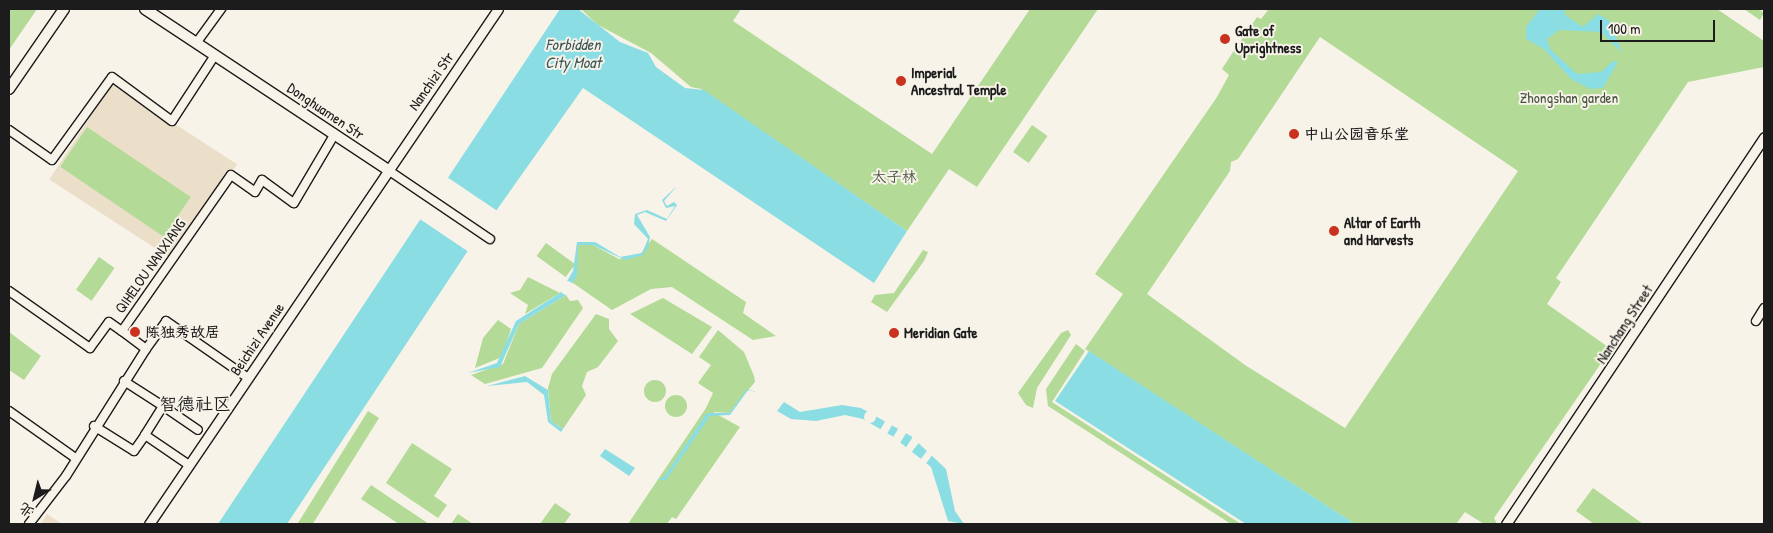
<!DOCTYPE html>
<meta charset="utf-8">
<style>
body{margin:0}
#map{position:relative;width:1773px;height:533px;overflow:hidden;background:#f7f3e8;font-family:"Patrick Hand","LXGW WenKai TC",sans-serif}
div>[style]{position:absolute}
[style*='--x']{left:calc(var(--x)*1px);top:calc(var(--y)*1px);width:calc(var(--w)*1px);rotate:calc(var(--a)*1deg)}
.built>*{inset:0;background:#ebdfca;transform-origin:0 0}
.green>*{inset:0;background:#b3da96;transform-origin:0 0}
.round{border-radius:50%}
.water>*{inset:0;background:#8bdde4}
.pier>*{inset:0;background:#f7f3e8;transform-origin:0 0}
.roads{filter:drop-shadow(1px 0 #1c1c1c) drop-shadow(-1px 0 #1c1c1c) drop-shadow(0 1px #1c1c1c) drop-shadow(0 -1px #1c1c1c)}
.minor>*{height:8px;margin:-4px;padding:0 4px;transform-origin:4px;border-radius:4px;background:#f7f3e8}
.tertiary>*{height:9px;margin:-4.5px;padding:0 4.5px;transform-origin:4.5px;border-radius:4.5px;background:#f7f3e8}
.secondary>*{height:10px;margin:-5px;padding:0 5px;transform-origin:5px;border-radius:5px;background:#f7f3e8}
.dots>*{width:14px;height:14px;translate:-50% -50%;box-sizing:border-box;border:2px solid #f7f3e8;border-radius:50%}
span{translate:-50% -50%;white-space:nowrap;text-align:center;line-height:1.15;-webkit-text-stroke:4px #f7f3e8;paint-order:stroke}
.poi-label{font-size:15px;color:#1c1c1c;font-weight:700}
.left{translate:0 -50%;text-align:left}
.street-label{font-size:15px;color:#1c1c1c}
.park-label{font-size:15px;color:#495541}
.water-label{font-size:16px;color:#3d5658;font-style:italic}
.quarter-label{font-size:18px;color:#1c1c1c}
.frame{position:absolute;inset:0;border:10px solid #1c1c1c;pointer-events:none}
.north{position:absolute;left:10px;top:473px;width:50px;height:50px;-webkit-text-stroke:4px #f7f3e8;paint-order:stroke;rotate:216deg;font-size:14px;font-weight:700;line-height:20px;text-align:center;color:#1c1c1c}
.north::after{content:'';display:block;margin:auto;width:18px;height:22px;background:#1c1c1c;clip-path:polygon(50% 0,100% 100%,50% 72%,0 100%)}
.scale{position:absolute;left:1600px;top:20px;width:115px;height:22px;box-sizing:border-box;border:2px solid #1c1c1c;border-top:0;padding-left:6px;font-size:15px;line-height:18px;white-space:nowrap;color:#1c1c1c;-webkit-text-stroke:4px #f7f3e8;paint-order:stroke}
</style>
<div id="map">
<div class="built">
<div style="left:112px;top:83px;width:149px;height:115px;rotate:33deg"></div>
<div style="clip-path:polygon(47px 514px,62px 524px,41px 524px)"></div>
</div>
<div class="green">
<div style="clip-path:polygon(9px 9px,37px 9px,9px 50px)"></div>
<div style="clip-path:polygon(581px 9px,741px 9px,733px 21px,932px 154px,1030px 9px,1098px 9px,977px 187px,949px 169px,907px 231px,701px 89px,691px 87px,651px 53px,598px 25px)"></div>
<div style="clip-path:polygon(evenodd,1269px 9px,1717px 9px,1764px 41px,1764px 67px,1688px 82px,1556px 278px,1561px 282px,1547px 304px,1611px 349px,1494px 518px,1497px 524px,1484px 524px,1465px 512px,1456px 524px,1355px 524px,1085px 349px,1123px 294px,1095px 274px,1217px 97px,1229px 75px,1222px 69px,1231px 55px,1257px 17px,1261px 19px,1269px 9px,1320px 37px,1518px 171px,1345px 428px,1245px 365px,1147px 294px,1230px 171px,1231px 162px,1238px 159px,1320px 37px)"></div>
<div style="clip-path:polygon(1744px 9px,1759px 9px,1764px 13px,1760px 20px)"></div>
<div style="left:1032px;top:125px;width:19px;height:33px;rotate:35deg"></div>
<div style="left:87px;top:127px;width:125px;height:48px;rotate:34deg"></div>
<div style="clip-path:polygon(652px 239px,746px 302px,743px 313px,776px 336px,753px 340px,672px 287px,651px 289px,612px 310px,573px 283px,577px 245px,593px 245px,619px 259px,639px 256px)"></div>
<div style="left:546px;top:243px;width:36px;height:16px;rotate:36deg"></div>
<div style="clip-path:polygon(923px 250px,928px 252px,924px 261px,887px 312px,871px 302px,875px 295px,894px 293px)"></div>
<div style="left:99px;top:257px;width:19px;height:40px;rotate:35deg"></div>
<div style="clip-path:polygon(528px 277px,560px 293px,525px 314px,528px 305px,510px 293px,520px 290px)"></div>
<div style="clip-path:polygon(566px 295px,570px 301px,578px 300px,583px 308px,542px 368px,485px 384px,471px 375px,503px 364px,519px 324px)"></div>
<div style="clip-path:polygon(663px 298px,712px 327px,692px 354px,630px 314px)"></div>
<div style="clip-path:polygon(596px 314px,609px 319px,609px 329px,618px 341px,598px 367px,587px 372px,582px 386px,586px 395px,563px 429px,551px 421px,548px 388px,552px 374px)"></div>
<div style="clip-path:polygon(498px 320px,511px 329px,502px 357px,475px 368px,483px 338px)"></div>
<div style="clip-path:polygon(718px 330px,744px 352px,754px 376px,755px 382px,729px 413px,713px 412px,740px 427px,676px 519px,672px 517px,667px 524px,628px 524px,706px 408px,713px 393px,698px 383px,711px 365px,699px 357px)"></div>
<div style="clip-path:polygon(1068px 330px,1071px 335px,1037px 388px,1033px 408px,1026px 405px,1018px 393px,1061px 333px)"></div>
<div style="clip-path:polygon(9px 332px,41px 356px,24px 380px,9px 370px)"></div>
<div style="clip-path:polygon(1076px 344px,1085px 351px,1052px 402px,1241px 524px,1231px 524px,1048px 406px,1046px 389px)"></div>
<div class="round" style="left:644px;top:380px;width:22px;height:22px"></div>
<div class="round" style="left:665px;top:395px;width:22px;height:22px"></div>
<div style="left:368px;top:411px;width:13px;height:136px;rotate:32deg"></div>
<div style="clip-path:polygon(412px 443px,452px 469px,434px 496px,447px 505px,438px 518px,386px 483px)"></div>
<div style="clip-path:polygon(371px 485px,429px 524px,399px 524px,361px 499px)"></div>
<div style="clip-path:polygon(1593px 488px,1643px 524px,1594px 524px,1576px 511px)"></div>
<div style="clip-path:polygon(555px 503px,571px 514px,564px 524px,540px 524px)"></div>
<div style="clip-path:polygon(458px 514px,473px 524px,451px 524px)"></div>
</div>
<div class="water">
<div style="clip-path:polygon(560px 9px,578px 9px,620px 42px,648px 53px,656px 67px,685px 88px,704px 90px,907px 231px,874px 283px,583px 88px,467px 252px,287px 524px,218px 524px)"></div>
<div style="clip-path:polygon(1540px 9px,1565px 9px,1565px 15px,1583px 27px,1598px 14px,1610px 21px,1622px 53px,1601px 32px,1559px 30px,1547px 39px,1550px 49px,1577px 74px,1601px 72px,1613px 61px,1618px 62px,1603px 88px,1590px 89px,1571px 79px,1544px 49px,1526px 39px,1526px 27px)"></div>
<div style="clip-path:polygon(677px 186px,664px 201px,667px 206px,674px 202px,677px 205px,666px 221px,645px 212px,637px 215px,650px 237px,648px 247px,643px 255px,625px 260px,593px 245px,578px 245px,577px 275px,566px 295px,519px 324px,500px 367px,468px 373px,497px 363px,516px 321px,560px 293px,573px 271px,577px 242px,595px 242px,620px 257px,642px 253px,648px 239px,634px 224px,635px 214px,647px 210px,667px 219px,675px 206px,666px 208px,662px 200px)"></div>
<div style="clip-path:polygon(1089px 351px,1355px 524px,1246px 524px,1055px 401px)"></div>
<div style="clip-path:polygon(525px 376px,548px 390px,551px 421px,563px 429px,561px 432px,548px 422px,544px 395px,527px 382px,487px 386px)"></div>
<div style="clip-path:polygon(747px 389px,759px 393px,748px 390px,730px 415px,710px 416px,666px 480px,657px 480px,664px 477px,707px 413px,729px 413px)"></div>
<div style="clip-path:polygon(784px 402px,800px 412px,842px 405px,861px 408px,911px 436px,946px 469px,955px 511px,964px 524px,948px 521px,931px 467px,892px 436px,863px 419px,845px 415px,816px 421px,791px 419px,777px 411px)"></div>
<div style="clip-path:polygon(605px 449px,635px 468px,629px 476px,600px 456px)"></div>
</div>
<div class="pier">
<div style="left:447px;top:177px;width:60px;height:50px;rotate:34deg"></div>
<div class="round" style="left:560px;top:281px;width:14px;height:14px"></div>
<div class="round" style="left:864px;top:411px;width:12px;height:12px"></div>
<div style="left:887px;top:418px;width:8px;height:16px;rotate:30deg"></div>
<div style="left:900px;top:426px;width:9px;height:16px;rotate:32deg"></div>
<div style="clip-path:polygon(914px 435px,921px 440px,911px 453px,905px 449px)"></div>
<div style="clip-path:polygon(930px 447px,935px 451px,925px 465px,920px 460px)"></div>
</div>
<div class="roads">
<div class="minor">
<div style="--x:197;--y:42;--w:41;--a:-54"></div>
<div style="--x:9;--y:130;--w:52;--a:34.9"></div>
<div style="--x:52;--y:160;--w:102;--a:-54.1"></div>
<div style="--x:112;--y:77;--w:74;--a:36.3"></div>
<div style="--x:172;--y:121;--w:79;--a:-56.9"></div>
<div style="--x:388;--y:170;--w:123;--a:34.1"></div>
<div style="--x:9;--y:291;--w:99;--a:35.1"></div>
<div style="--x:90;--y:348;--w:32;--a:-54"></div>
<div style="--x:109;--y:322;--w:16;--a:35"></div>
<div style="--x:1756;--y:321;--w:15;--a:-58"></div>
<div style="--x:146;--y:349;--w:34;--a:-54"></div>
<div style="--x:166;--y:321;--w:100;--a:34.8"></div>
<div style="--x:124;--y:381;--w:46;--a:32.7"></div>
<div style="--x:163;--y:406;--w:34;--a:122"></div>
<div style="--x:163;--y:406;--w:42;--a:34.4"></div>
<div style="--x:9;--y:411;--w:80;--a:35.3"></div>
<div style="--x:94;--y:426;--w:47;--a:32"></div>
<div style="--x:134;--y:451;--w:19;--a:-55"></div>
<div style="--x:145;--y:435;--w:53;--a:34.3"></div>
<div style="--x:29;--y:524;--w:61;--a:-52.4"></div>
<div style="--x:66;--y:476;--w:150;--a:-57.8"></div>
<div style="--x:146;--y:349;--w:30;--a:-143"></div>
<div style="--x:122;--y:331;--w:190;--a:-55.1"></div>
<div style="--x:231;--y:175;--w:29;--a:35"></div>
<div style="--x:255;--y:192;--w:14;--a:-60"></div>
<div style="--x:262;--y:180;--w:39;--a:36"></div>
<div style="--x:294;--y:203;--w:79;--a:-59.5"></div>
</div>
<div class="tertiary">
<div style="--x:149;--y:524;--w:622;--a:-55.88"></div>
<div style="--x:1506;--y:524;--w:465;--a:-56.3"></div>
</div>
<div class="secondary">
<div style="--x:145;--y:9;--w:291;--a:33.5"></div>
<div style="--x:9;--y:89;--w:97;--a:-55.5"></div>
</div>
</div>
<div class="dots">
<div style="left:1225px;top:39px;background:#c8321e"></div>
<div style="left:901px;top:81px;background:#c8321e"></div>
<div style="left:1294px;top:134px;background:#c8321e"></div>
<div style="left:1334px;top:231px;background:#c8321e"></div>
<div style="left:135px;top:332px;background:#c8321e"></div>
<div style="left:894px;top:333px;background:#c8321e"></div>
</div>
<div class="poi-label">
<span class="left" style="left:1235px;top:39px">Gate of<br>Uprightness</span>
<span class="left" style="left:911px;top:81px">Imperial<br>Ancestral Temple</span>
<span class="left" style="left:1304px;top:134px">中山公园音乐堂</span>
<span class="left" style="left:1344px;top:231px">Altar of Earth<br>and Harvests</span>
<span class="left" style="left:145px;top:332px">陈独秀故居</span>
<span class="left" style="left:904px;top:333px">Meridian Gate</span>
</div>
<div class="street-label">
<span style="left:431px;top:81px;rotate:-55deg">Nanchizi Str</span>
<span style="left:326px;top:111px;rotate:34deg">Donghuamen Str</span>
<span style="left:150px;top:266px;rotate:-55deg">QIHELOU NANXIANG</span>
<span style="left:1624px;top:324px;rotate:-57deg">Nanchang Street</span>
<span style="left:257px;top:339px;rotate:-56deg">Beichizi Avenue</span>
</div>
<div class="park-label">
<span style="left:1569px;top:98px">Zhongshan garden</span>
<span style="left:894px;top:177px">太子林</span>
</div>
<div class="water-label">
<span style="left:573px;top:53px">Forbidden<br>City Moat</span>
</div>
<div class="quarter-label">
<span style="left:195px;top:404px">智德社区</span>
</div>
<div class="frame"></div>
<div class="north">北</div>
<div class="scale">100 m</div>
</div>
